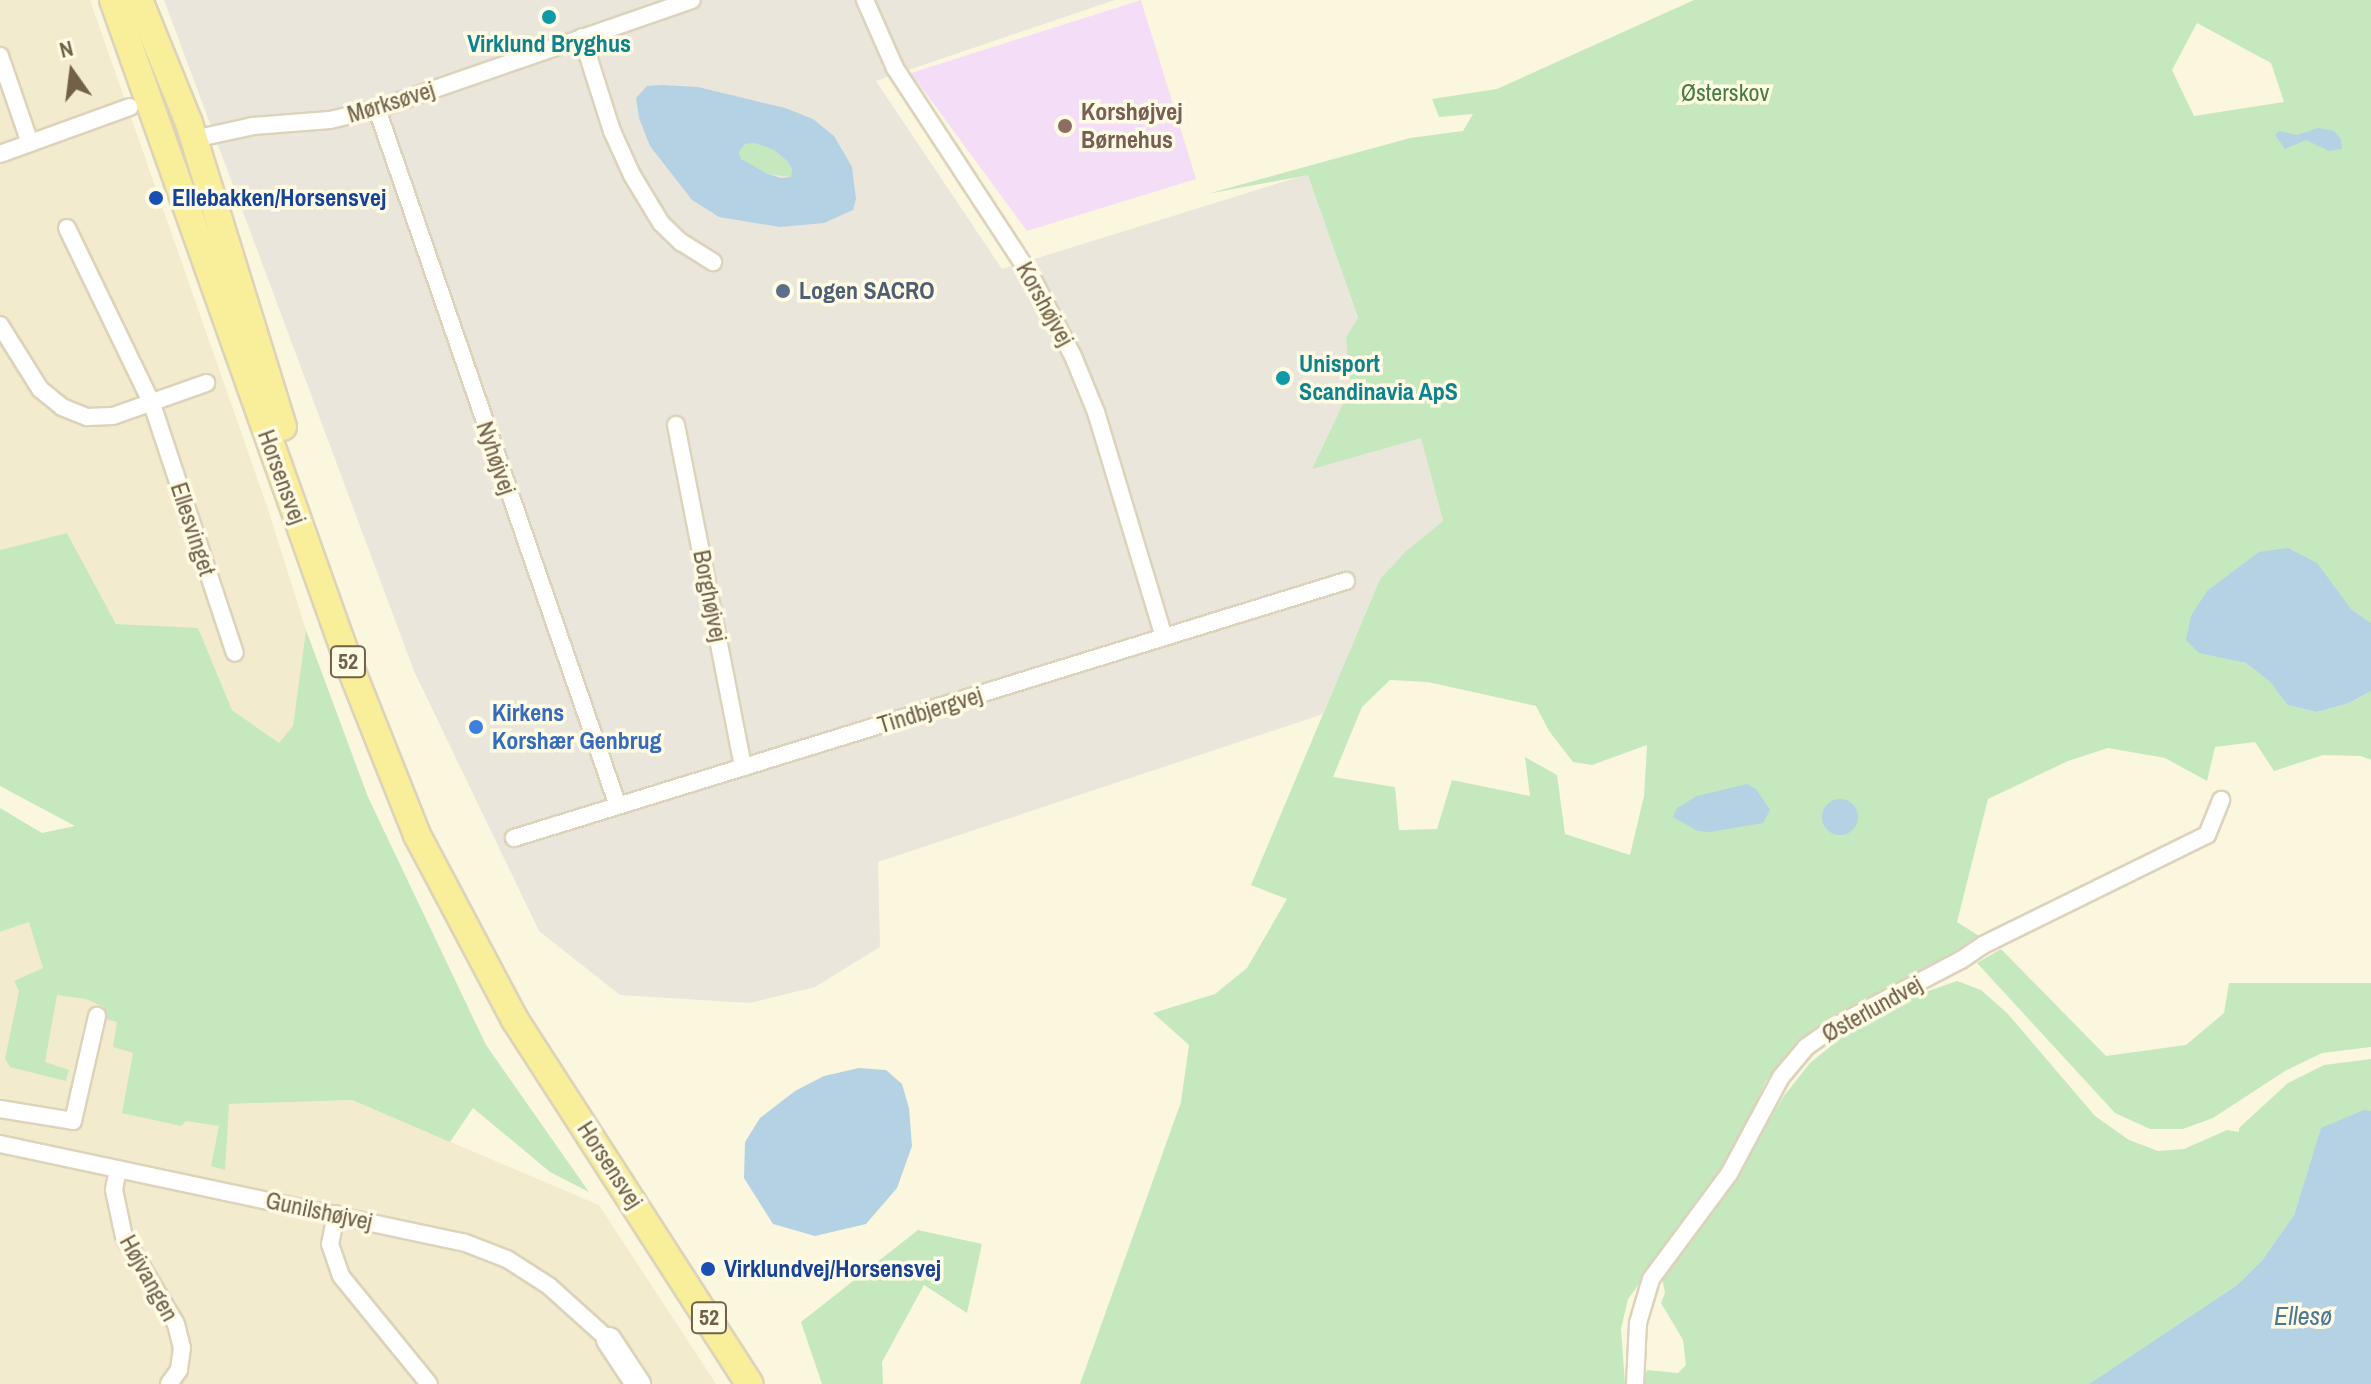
<!DOCTYPE html>
<meta charset="utf-8">
<style>
body{margin:0}
#map{position:relative;width:2371px;height:1384px;overflow:hidden;background:#fbf7df;font-family:"Archivo Narrow",sans-serif}
div>[style]{position:absolute}
[style*='--x']{left:calc(var(--x)*1px);top:calc(var(--y)*1px);width:calc(var(--w)*1px);rotate:calc(var(--a)*1deg)}
.residential>*{inset:0;background:#f3ebce}
.industrial>*{inset:0;background:#eae6db}
.education>*{inset:0;background:#f4ddf7}
.green>*{inset:0;background:#c5e8bf}
.water>*{inset:0;background:#b5d1e4}
.round{border-radius:50%}
.roads{filter:drop-shadow(2px 0 #dcd3ba) drop-shadow(-2px 0 #dcd3ba) drop-shadow(0 2px #dcd3ba) drop-shadow(0 -2px #dcd3ba)}
.street>*{height:16px;margin:-8px;padding:0 8px;transform-origin:8px;border-radius:8px;background:#fff}
.secondary>*{height:24px;margin:-12px;padding:0 12px;transform-origin:12px;border-radius:12px;background:#fff}
.primary>*{height:26px;margin:-13px;padding:0 13px;transform-origin:13px;border-radius:13px;background:#f9ee99}
.dots>*{width:22px;height:22px;translate:-50% -50%;box-sizing:border-box;border:4px solid #fffbe5;border-radius:50%}
span{translate:-50% -50%;white-space:nowrap;text-align:center;line-height:1.15;-webkit-text-stroke:7px #fffbe5;paint-order:stroke}
.shield-label span{padding:2px 6px;background:#fffbe5;border:2px solid;border-radius:6px;-webkit-text-stroke-width:0}
.shield-label{font-size:22px;color:#716148;font-weight:700}
.culture-label{font-size:24px;color:#0d838f;font-weight:700}
.left{translate:0 -50%;text-align:left}
.park-label{font-size:24px;color:#457c43}
.street-label{font-size:24px;color:#716148}
.education-label{font-size:24px;color:#785e54;font-weight:700}
.transit-label{font-size:24px;color:#164399;font-weight:700}
.service-label{font-size:24px;color:#4e5e75;font-weight:700}
.shop-label{font-size:24px;color:#366cbe;font-weight:700}
.water-label{font-size:26px;color:#4b7898;font-style:italic}
.north{position:absolute;left:32px;top:32px;width:80px;height:80px;-webkit-text-stroke:6px #fffbe5;paint-order:stroke;rotate:346deg;font-size:22px;font-weight:700;line-height:32px;text-align:center;color:#716148}
.north::after{content:'';display:block;margin:auto;width:28px;height:36px;background:#716148;clip-path:polygon(50% 0,100% 100%,50% 72%,0 100%)}
</style>
<div id="map">
<div class="residential">
<div style="clip-path:polygon(0 0,90px 0,268px 509px,306px 630px,293px 727px,279px 743px,232px 710px,198px 629px,116px 624px,67px 533px,0 550px)"></div>
<div style="clip-path:polygon(29px 922px,229px 1104px,352px 1100px,599px 1205px,716px 1384px,0 1384px,0 932px)"></div>
</div>
<div class="industrial">
<div style="clip-path:polygon(164px 0,1115px 0,876px 81px,1002px 269px,1308px 174px,1358px 319px,1346px 337px,1350px 389px,1313px 468px,1421px 437px,1443px 521px,1406px 551px,1380px 579px,1323px 714px,878px 862px,880px 947px,815px 987px,750px 1003px,620px 995px,539px 931px,414px 671px)"></div>
</div>
<div class="education">
<div style="clip-path:polygon(1141px 0,1196px 179px,1027px 231px,911px 73px)"></div>
</div>
<div class="green">
<div style="clip-path:polygon(evenodd,1694px 0,2371px 0,2371px 623px,2351px 609px,2338px 593px,2224px 658px,2246px 663px,2270px 682px,2289px 705px,2317px 712px,2349px 703px,2371px 691px,2371px 760px,2361px 756px,2323px 755px,2274px 771px,2255px 742px,2215px 747px,2207px 781px,2165px 758px,2108px 748px,2068px 761px,1988px 799px,1957px 922px,1984px 939px,1822px 1024px,1794px 1046px,1766px 1081px,1741px 1138px,1705px 1194px,1628px 1299px,1621px 1329px,1625px 1384px,1080px 1384px,1181px 1102px,1189px 1045px,1153px 1013px,1215px 994px,1247px 968px,1287px 899px,1251px 885px,1380px 579px,1406px 551px,1443px 521px,1421px 438px,1312px 469px,1350px 389px,1346px 337px,1358px 318px,1308px 175px,1207px 194px,1410px 138px,1463px 131px,1473px 114px,1439px 117px,1432px 99px,1497px 89px,1694px 0,2197px 23px,2271px 63px,2284px 102px,2194px 116px,2172px 70px,2197px 23px,1694px 0,1390px 680px,1428px 682px,1536px 706px,1549px 731px,1573px 762px,1592px 765px,1647px 745px,1644px 796px,1630px 855px,1565px 834px,1557px 775px,1525px 757px,1530px 796px,1452px 780px,1437px 829px,1399px 830px,1395px 787px,1333px 777px,1362px 707px,1390px 680px)"></div>
<div style="clip-path:polygon(755px 142px,774px 150px,787px 161px,792px 169px,791px 177px,768px 174px,740px 159px,739px 152px,745px 144px)"></div>
<div style="clip-path:polygon(67px 533px,116px 624px,198px 628px,232px 710px,279px 743px,293px 726px,306px 630px,368px 797px,486px 1045px,589px 1192px,550px 1172px,473px 1108px,450px 1142px,352px 1100px,229px 1104px,225px 1170px,211px 1166px,219px 1126px,186px 1121px,181px 1126px,122px 1113px,133px 1053px,113px 1047px,117px 1022px,102px 1018px,104px 1007px,86px 999px,57px 995px,45px 1062px,69px 1070px,66px 1081px,10px 1067px,5px 1059px,19px 991px,14px 981px,43px 968px,29px 922px,0 932px,0 808px,42px 833px,75px 826px,0 786px,0 550px)"></div>
<div style="clip-path:polygon(2001px 949px,2106px 1056px,2186px 1045px,2224px 1013px,2229px 983px,2371px 983px,2371px 1047px,2322px 1053px,2285px 1071px,2213px 1118px,2183px 1129px,2150px 1129px,2115px 1113px,1977px 963px)"></div>
<div style="clip-path:polygon(1957px 981px,1981px 990px,2008px 1014px,2095px 1116px,2129px 1140px,2158px 1151px,2184px 1149px,2227px 1130px,2239px 1132px,2239px 1128px,2288px 1083px,2324px 1065px,2371px 1059px,2371px 1111px,2321px 1129px,2294px 1215px,2263px 1259px,2237px 1285px,2089px 1384px,1643px 1384px,1647px 1370px,1678px 1373px,1686px 1365px,1683px 1340px,1661px 1303px,1665px 1293px,1662px 1278px,1739px 1173px,1783px 1097px,1810px 1063px,1842px 1037px,1917px 995px)"></div>
<div style="clip-path:polygon(918px 1230px,982px 1244px,967px 1313px,924px 1285px,882px 1362px,883px 1384px,822px 1384px,801px 1322px)"></div>
</div>
<div class="water">
<div style="clip-path:polygon(evenodd,662px 85px,698px 87px,785px 108px,813px 119px,834px 136px,852px 167px,856px 199px,853px 210px,824px 223px,780px 227px,719px 217px,692px 200px,650px 146px,639px 118px,636px 98px,647px 86px,662px 85px,755px 143px,774px 150px,787px 161px,792px 169px,791px 177px,781px 178px,768px 174px,741px 159px,739px 152px,745px 144px,755px 143px)"></div>
<div style="clip-path:polygon(2318px 128px,2334px 131px,2341px 139px,2342px 149px,2329px 151px,2306px 140px,2285px 149px,2275px 135px,2279px 131px,2297px 135px)"></div>
<div style="clip-path:polygon(2288px 548px,2317px 563px,2351px 609px,2371px 623px,2371px 691px,2349px 703px,2317px 712px,2288px 705px,2270px 682px,2246px 663px,2199px 653px,2186px 640px,2191px 616px,2207px 591px,2259px 552px)"></div>
<div style="clip-path:polygon(1747px 784px,1756px 789px,1770px 810px,1763px 823px,1710px 832px,1698px 831px,1673px 817px,1677px 808px,1697px 796px)"></div>
<div class="round" style="left:1822px;top:799px;width:36px;height:36px"></div>
<div style="clip-path:polygon(859px 1068px,886px 1070px,902px 1084px,909px 1108px,912px 1146px,897px 1188px,866px 1224px,815px 1236px,773px 1224px,744px 1178px,745px 1142px,760px 1118px,795px 1091px,824px 1076px)"></div>
<div style="clip-path:polygon(2364px 1110px,2371px 1111px,2371px 1384px,2089px 1384px,2237px 1285px,2263px 1259px,2294px 1215px,2321px 1128px)"></div>
</div>
<div class="roads">
<div class="street">
<div style="--x:865;--y:0;--w:74;--a:66.2"></div>
<div style="--x:895;--y:68;--w:249;--a:56.8"></div>
<div style="--x:1031;--y:276;--w:90;--a:62.3"></div>
<div style="--x:1073;--y:356;--w:61;--a:67.7"></div>
<div style="--x:1096;--y:412;--w:235;--a:73.2"></div>
<div style="--x:582;--y:37;--w:99;--a:72.3"></div>
<div style="--x:612;--y:131;--w:48;--a:65.6"></div>
<div style="--x:632;--y:175;--w:56;--a:58.9"></div>
<div style="--x:661;--y:223;--w:28;--a:44"></div>
<div style="--x:681;--y:242;--w:38;--a:32"></div>
<div style="--x:0;--y:56;--w:92;--a:71"></div>
<div style="--x:377;--y:109;--w:737;--a:70.93"></div>
<div style="--x:194;--y:139;--w:60;--a:-12.4"></div>
<div style="--x:253;--y:126;--w:77;--a:-4.5"></div>
<div style="--x:330;--y:120;--w:48;--a:-13.2"></div>
<div style="--x:377;--y:109;--w:333;--a:-19.1"></div>
<div style="--x:0;--y:154;--w:138;--a:-19.9"></div>
<div style="--x:67;--y:228;--w:195;--a:64.2"></div>
<div style="--x:152;--y:404;--w:262;--a:71.6"></div>
<div style="--x:0;--y:325;--w:75;--a:58"></div>
<div style="--x:40;--y:389;--w:28;--a:39"></div>
<div style="--x:62;--y:407;--w:27;--a:22"></div>
<div style="--x:87;--y:417;--w:26;--a:-2"></div>
<div style="--x:113;--y:416;--w:99;--a:-19.5"></div>
<div style="--x:676;--y:425;--w:349;--a:78.9"></div>
<div style="--x:514;--y:838;--w:871;--a:-17.17"></div>
<div style="--x:0;--y:1109;--w:74;--a:9.3"></div>
<div style="--x:73;--y:1121;--w:108;--a:-77.1"></div>
<div style="--x:0;--y:1144;--w:473;--a:12"></div>
<div style="--x:463;--y:1242;--w:47;--a:21.1"></div>
<div style="--x:507;--y:1259;--w:50;--a:32.7"></div>
<div style="--x:549;--y:1286;--w:81;--a:42"></div>
<div style="--x:118;--y:1169;--w:21;--a:101"></div>
<div style="--x:114;--y:1190;--w:48;--a:78"></div>
<div style="--x:124;--y:1237;--w:101;--a:59.1"></div>
<div style="--x:176;--y:1324;--w:25;--a:76"></div>
<div style="--x:182;--y:1348;--w:22;--a:98"></div>
<div style="--x:179;--y:1370;--w:17;--a:126"></div>
<div style="--x:336;--y:1214;--w:31;--a:101"></div>
<div style="--x:330;--y:1244;--w:34;--a:71"></div>
<div style="--x:341;--y:1276;--w:139;--a:50.8"></div>
<div style="--x:1635;--y:1384;--w:61;--a:-87.2"></div>
<div style="--x:1638;--y:1323;--w:46;--a:-73.5"></div>
<div style="--x:1651;--y:1279;--w:131;--a:-53.4"></div>
<div style="--x:1729;--y:1174;--w:110;--a:-61.8"></div>
<div style="--x:1781;--y:1077;--w:39;--a:-50"></div>
<div style="--x:1806;--y:1047;--w:38;--a:-35"></div>
<div style="--x:1837;--y:1025;--w:140;--a:-27.7"></div>
<div style="--x:1961;--y:960;--w:27;--a:-34"></div>
<div style="--x:1983;--y:945;--w:250;--a:-26.2"></div>
<div style="--x:2207;--y:835;--w:38;--a:-68"></div>
</div>
<div class="secondary">
<div style="--x:609;--y:1340;--w:53;--a:56.6"></div>
</div>
<div class="primary">
<div style="--x:113;--y:0;--w:710;--a:70.42"></div>
<div style="--x:351;--y:669;--w:179;--a:68.3"></div>
<div style="--x:417;--y:835;--w:209;--a:62.1"></div>
<div style="--x:515;--y:1020;--w:433;--a:57.2"></div>
<div style="--x:139;--y:0;--w:133;--a:67.9"></div>
<div style="--x:189;--y:123;--w:318;--a:72.8"></div>
</div>
</div>
<div class="dots">
<div style="left:549px;top:17px;background:#0f9aa8"></div>
<div style="left:1065px;top:126px;background:#8d6e63"></div>
<div style="left:156px;top:198px;background:#1a4fb4"></div>
<div style="left:783px;top:291px;background:#5c6f8a"></div>
<div style="left:1283px;top:378px;background:#0f9aa8"></div>
<div style="left:476px;top:727px;background:#3f7fe0"></div>
<div style="left:708px;top:1269px;background:#1a4fb4"></div>
</div>
<div class="shield-label">
<span style="left:348px;top:662px">52</span>
<span style="left:709px;top:1318px">52</span>
</div>
<div class="culture-label">
<span style="left:549px;top:44px">Virklund Bryghus</span>
<span class="left" style="left:1299px;top:378px">Unisport<br>Scandinavia ApS</span>
</div>
<div class="park-label">
<span style="left:1725px;top:93px">Østerskov</span>
</div>
<div class="street-label">
<span style="left:391px;top:102px;rotate:-17deg">Mørksøvej</span>
<span style="left:1045px;top:304px;rotate:61deg">Korshøjvej</span>
<span style="left:496px;top:458px;rotate:71deg">Nyhøjvej</span>
<span style="left:282px;top:477px;rotate:70deg">Horsensvej</span>
<span style="left:193px;top:529px;rotate:72deg">Ellesvinget</span>
<span style="left:710px;top:596px;rotate:79deg">Borghøjvej</span>
<span style="left:930px;top:710px;rotate:-17deg">Tindbjergvej</span>
<span style="left:1872px;top:1009px;rotate:-29deg">Østerlundvej</span>
<span style="left:610px;top:1165px;rotate:57deg">Horsensvej</span>
<span style="left:319px;top:1211px;rotate:12deg">Gunilshøjvej</span>
<span style="left:149px;top:1278px;rotate:61deg">Højvangen</span>
</div>
<div class="education-label">
<span class="left" style="left:1081px;top:126px">Korshøjvej<br>Børnehus</span>
</div>
<div class="transit-label">
<span class="left" style="left:172px;top:198px">Ellebakken/Horsensvej</span>
<span class="left" style="left:724px;top:1269px">Virklundvej/Horsensvej</span>
</div>
<div class="service-label">
<span class="left" style="left:799px;top:291px">Logen SACRO</span>
</div>
<div class="shop-label">
<span class="left" style="left:492px;top:727px">Kirkens<br>Korshær Genbrug</span>
</div>
<div class="water-label">
<span style="left:2303px;top:1316px">Ellesø</span>
</div>
<div class="north">N</div>
</div>
